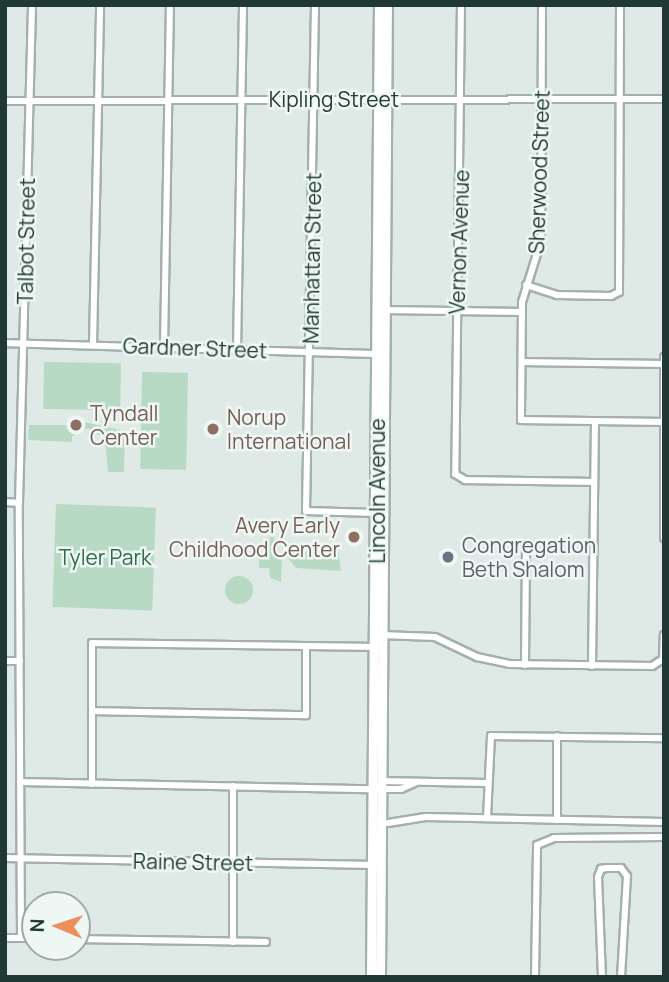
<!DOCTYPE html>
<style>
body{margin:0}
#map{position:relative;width:669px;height:982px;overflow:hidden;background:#dfeae6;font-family:Manrope,sans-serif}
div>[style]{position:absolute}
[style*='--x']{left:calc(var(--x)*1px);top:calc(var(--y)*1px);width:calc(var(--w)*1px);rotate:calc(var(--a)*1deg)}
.green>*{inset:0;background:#b8dac5;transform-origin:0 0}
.round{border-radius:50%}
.roads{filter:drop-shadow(2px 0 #a2b1ad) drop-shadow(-2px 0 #a2b1ad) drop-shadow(0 2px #a2b1ad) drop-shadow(0 -2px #a2b1ad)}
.street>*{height:6px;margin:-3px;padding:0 3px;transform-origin:3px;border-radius:3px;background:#fff}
.secondary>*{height:9px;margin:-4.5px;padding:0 4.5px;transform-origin:4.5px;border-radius:4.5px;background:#fff}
.dots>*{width:19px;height:19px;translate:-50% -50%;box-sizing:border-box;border:4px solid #eff7f4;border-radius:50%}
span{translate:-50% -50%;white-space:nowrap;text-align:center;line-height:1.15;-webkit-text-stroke:5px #eff7f4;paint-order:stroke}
.street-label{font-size:21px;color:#213935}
.education-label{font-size:21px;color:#785e54}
.left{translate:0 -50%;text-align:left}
.right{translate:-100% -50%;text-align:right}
.worship-label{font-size:21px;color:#5b616d}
.park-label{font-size:21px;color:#2d6e4d}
.frame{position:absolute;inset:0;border:7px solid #213935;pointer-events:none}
.north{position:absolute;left:21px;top:891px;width:70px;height:70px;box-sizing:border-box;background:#eff7f4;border:2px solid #9daba8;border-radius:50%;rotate:272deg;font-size:19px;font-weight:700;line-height:28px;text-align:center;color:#213935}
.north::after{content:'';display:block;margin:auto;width:24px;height:32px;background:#ec8f5b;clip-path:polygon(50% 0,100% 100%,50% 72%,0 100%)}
</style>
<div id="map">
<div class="green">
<div style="left:44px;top:362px;width:77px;height:47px;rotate:1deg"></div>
<div style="left:142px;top:372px;width:46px;height:97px;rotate:1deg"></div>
<div style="clip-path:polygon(75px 420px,125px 431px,124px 472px,108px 472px,105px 439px,88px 428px,72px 436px,72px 442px,28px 440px,29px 425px,67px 425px)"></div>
<div style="left:56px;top:504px;width:100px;height:103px;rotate:2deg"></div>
<div style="clip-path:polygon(273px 537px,279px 544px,276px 555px,282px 560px,281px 582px,270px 578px,269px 568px,259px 568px,259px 557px,266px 555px,265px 538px)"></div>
<div style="clip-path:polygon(331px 544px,337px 544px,341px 571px,296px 568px,283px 552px,330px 551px)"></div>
<div class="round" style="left:225px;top:576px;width:28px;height:28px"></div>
</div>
<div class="roads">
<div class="street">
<div style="--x:315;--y:5;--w:506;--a:91.02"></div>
<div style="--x:306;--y:511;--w:70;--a:1.6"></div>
<div style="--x:461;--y:5;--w:469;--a:90.7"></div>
<div style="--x:455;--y:474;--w:12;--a:31"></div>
<div style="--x:465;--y:480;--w:129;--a:0.9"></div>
<div style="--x:542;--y:5;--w:236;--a:90.2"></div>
<div style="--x:541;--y:241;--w:64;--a:107.3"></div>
<div style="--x:522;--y:302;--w:118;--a:90.5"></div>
<div style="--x:521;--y:420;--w:142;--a:0.8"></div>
<div style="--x:5;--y:101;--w:659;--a:-0.17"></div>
<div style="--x:526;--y:285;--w:33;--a:18"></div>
<div style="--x:557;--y:295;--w:54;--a:1.1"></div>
<div style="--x:611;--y:296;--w:9;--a:-27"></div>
<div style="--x:619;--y:292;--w:287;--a:-89.8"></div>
<div style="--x:384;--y:310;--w:138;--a:0.8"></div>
<div style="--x:5;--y:343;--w:375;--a:1.7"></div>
<div style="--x:93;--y:345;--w:340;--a:-88.8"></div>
<div style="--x:164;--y:347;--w:342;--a:-89"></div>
<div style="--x:237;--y:350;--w:345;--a:-89"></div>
<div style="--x:664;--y:357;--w:181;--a:90"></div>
<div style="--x:522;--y:362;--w:142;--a:0.8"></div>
<div style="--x:5;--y:502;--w:14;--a:4"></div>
<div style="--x:381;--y:635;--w:54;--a:2.1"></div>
<div style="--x:435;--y:637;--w:47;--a:25.5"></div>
<div style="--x:477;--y:657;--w:33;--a:12"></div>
<div style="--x:509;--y:664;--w:143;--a:0.8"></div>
<div style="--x:652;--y:666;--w:13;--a:-32"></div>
<div style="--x:663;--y:659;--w:24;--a:-88"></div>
<div style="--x:5;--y:661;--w:15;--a:0"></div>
<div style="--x:525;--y:665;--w:111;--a:-89.5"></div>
<div style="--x:592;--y:666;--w:245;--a:-89.3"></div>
<div style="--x:92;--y:711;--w:214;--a:1.1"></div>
<div style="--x:306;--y:715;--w:69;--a:-90"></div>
<div style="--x:381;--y:781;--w:106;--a:1.1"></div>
<div style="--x:20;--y:782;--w:348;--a:1.2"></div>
<div style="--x:368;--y:789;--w:33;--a:0"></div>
<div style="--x:401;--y:789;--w:17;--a:-24"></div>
<div style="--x:92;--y:784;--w:141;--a:-90"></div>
<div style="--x:92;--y:643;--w:284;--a:0.8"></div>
<div style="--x:487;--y:818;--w:82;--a:-87.2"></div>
<div style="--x:491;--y:736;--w:173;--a:0.7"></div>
<div style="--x:557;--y:820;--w:84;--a:-90"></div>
<div style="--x:388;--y:823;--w:38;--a:-9"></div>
<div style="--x:426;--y:817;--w:238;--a:1.2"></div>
<div style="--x:5;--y:858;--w:370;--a:1.1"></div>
<div style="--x:5;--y:938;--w:30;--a:0"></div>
<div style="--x:21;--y:938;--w:435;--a:-90.3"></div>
<div style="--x:19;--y:503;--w:498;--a:-88.5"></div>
<div style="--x:77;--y:939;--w:189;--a:0.9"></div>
<div style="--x:233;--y:942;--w:156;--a:-90"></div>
<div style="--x:535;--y:977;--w:132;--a:-89.1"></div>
<div style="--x:537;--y:845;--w:18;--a:-22"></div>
<div style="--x:554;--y:838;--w:110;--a:-0.5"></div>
<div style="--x:602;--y:977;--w:100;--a:-92.3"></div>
<div style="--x:598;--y:877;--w:9;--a:-69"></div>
<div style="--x:601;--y:869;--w:6;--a:-9"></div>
<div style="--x:607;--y:868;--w:14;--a:0"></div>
<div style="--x:621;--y:868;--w:10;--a:53"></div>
<div style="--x:627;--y:876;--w:101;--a:93.4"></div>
</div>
<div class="secondary">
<div style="--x:371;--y:977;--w:972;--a:-89.53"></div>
<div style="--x:380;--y:977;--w:972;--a:-89.59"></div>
</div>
</div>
<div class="dots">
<div style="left:76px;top:425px;background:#8d6e63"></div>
<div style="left:213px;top:429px;background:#8d6e63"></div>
<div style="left:354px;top:537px;background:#8d6e63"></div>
<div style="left:448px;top:557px;background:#6b7280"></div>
</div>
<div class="street-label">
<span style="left:334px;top:99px">Kipling Street</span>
<span style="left:539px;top:172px;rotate:-88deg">Sherwood Street</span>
<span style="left:26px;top:241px;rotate:-89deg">Talbot Street</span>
<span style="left:459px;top:242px;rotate:-88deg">Vernon Avenue</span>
<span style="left:312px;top:258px;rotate:-89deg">Manhattan Street</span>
<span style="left:195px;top:348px;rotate:2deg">Gardner Street</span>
<span style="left:377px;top:491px;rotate:-90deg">Lincoln Avenue</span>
<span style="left:193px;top:862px;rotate:1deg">Raine Street</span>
</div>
<div class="education-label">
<span class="left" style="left:90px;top:425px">Tyndall<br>Center</span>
<span class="left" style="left:227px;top:429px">Norup<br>International</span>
<span class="right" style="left:340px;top:537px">Avery Early<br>Childhood Center</span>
</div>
<div class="worship-label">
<span class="left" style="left:462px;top:557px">Congregation<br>Beth Shalom</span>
</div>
<div class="park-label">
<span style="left:105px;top:557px">Tyler Park</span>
</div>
<div class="frame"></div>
<div class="north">N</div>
</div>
